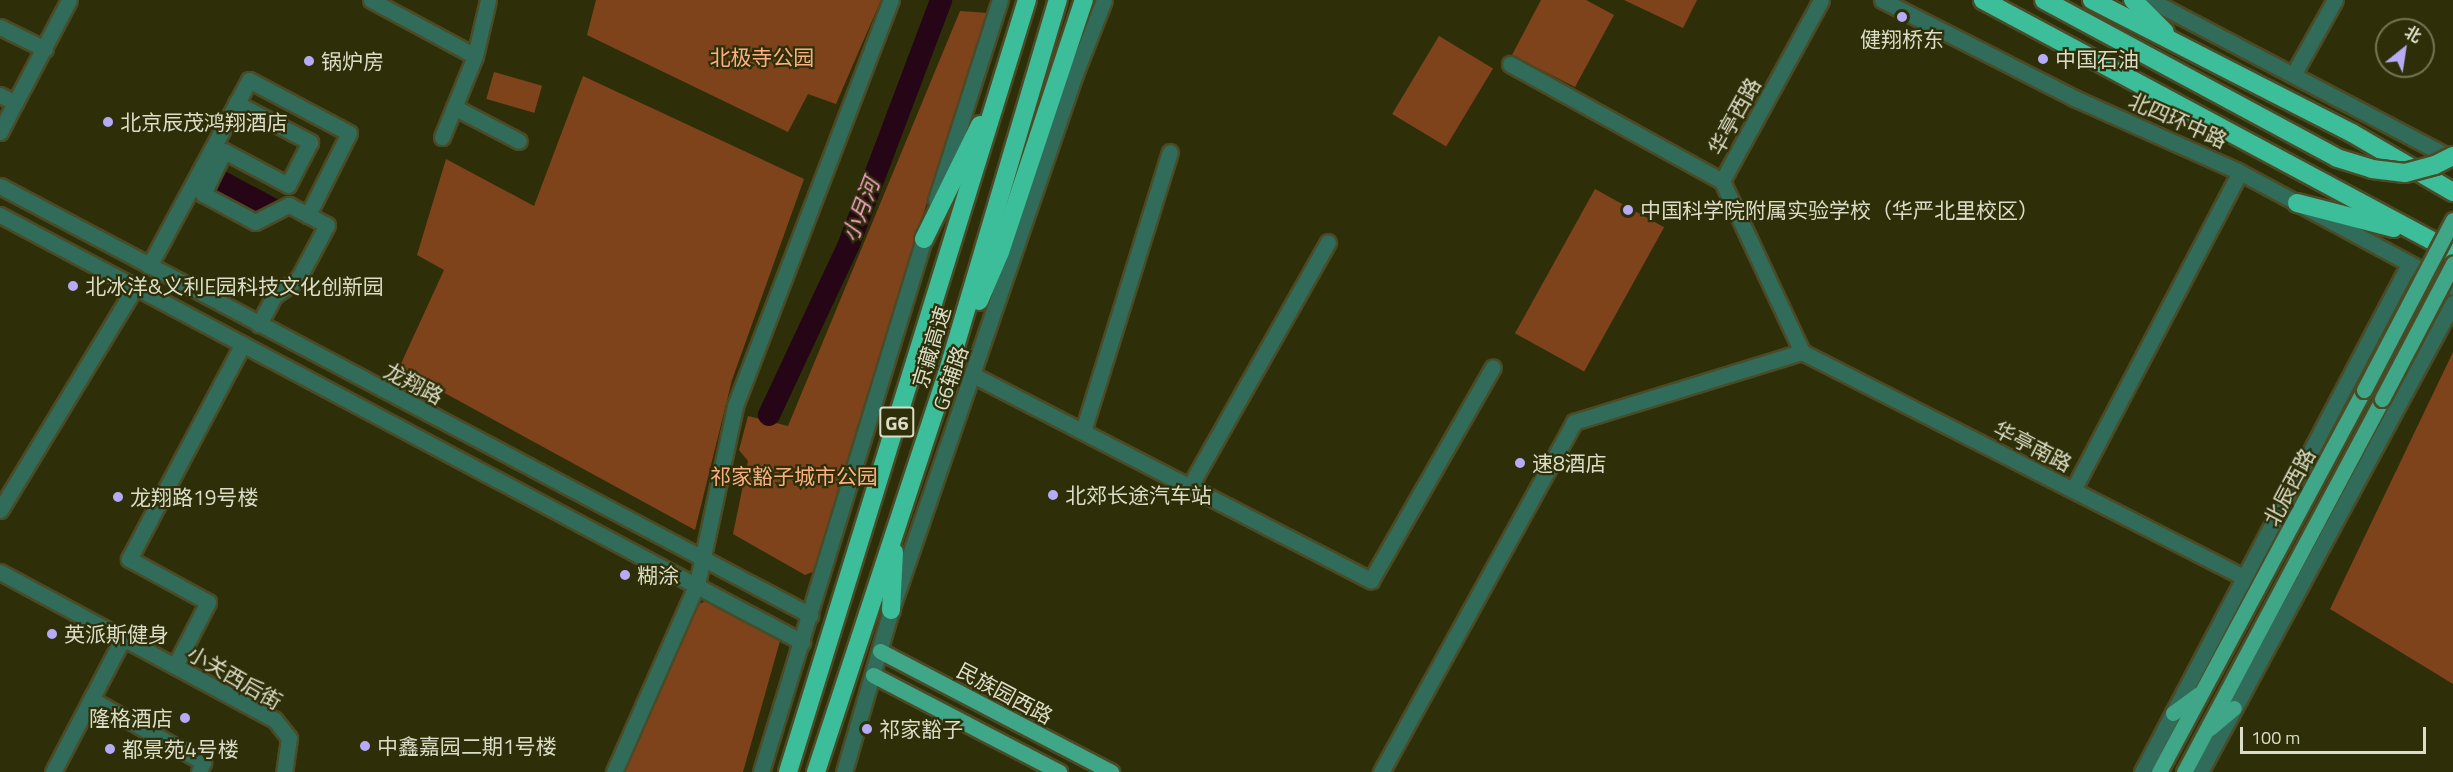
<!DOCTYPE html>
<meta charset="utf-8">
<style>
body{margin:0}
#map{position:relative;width:2453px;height:772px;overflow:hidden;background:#2e2f08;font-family:"Titillium Web","Noto Sans SC",sans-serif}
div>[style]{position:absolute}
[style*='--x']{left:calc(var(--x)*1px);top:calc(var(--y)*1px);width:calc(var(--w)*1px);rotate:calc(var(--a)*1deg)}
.green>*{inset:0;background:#7f431c;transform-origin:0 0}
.water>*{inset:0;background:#260517}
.river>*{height:22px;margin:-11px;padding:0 11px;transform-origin:11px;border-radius:11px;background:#260517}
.roads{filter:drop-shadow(2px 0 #4a4b27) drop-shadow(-2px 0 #4a4b27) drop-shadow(0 2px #4a4b27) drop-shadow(0 -2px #4a4b27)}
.minor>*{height:15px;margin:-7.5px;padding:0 7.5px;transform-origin:7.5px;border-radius:7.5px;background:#316c5a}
.major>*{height:15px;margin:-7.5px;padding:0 7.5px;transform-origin:7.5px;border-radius:7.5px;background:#40a688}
.highway>*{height:18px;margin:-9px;padding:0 9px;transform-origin:9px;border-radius:9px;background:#3dbe9a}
.bridges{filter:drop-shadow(2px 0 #4a4b27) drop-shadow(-2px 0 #4a4b27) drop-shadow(0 2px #4a4b27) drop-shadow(0 -2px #4a4b27)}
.major-bridge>*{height:15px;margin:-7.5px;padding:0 7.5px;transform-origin:7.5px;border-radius:7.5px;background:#40a688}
.highway-bridge>*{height:18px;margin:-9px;padding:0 9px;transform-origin:9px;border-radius:9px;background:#3dbe9a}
.dots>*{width:16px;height:16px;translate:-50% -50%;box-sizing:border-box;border:3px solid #2e2f08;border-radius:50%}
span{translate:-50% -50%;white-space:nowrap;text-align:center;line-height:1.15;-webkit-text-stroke:4.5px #2e2f08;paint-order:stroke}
.shield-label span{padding:2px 4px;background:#2e2f08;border:2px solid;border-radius:4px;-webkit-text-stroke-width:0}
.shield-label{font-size:20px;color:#dbddc8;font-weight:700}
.poi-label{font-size:21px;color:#dbddc8}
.left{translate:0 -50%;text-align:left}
.right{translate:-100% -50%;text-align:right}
.park-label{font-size:21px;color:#feaf82}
.street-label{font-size:21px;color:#dbddc8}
.water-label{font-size:22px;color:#f5a1c8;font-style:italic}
.north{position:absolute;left:2375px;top:18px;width:60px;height:60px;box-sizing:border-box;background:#2e2f08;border:2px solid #737555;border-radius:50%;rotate:30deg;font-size:16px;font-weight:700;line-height:24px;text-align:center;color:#dbddc8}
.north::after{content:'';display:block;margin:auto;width:21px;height:27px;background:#b7abf8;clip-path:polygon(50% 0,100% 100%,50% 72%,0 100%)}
.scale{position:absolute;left:2240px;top:727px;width:186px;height:27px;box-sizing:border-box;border:3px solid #dbddc8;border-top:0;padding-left:8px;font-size:18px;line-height:21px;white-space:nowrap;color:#dbddc8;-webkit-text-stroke:4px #2e2f08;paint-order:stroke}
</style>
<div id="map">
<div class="green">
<div style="clip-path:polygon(596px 0,881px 0,836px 104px,808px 94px,788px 132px,587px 35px)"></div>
<div style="clip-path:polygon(1541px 0,1586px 0,1614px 15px,1575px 87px,1512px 55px)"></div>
<div style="clip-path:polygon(1624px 0,1697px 0,1683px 28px)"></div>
<div style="clip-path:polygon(960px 11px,988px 13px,905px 271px,815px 571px,805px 575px,733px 534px,748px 461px,739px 450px,748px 416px,788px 426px)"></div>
<div style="left:1439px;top:36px;width:63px;height:91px;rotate:31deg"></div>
<div style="left:494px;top:72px;width:50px;height:28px;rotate:16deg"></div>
<div style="clip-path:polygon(583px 76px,804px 179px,732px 380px,695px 530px,399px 368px,444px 270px,417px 255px,446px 159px,534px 206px)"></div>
<div style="left:1595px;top:189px;width:79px;height:165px;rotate:29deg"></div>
<div style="clip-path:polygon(2453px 352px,2453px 684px,2330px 609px)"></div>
<div style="clip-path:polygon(708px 600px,780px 641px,743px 772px,623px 772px,699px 604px)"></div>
</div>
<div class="water">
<div style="clip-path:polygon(223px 170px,281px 201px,254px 216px,211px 191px)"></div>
</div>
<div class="river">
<div style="--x:769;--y:415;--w:189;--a:-64.9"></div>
<div style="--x:849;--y:244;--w:261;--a:-69.3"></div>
</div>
<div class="roads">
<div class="minor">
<div style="--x:371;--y:0;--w:118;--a:28.3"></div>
<div style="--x:475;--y:56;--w:57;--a:-76.9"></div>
<div style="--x:1882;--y:0;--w:216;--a:27"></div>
<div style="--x:2074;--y:98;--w:177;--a:24"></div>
<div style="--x:2236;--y:170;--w:247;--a:28.3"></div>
<div style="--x:2150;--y:0;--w:342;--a:27.7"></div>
<div style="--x:0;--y:27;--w:50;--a:26.1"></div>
<div style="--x:1510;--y:64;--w:242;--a:28.9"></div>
<div style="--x:2293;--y:75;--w:86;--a:-60.8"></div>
<div style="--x:0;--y:95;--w:17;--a:28"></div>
<div style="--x:15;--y:103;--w:116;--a:-62.3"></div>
<div style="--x:236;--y:103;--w:84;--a:27.8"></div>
<div style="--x:310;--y:142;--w:48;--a:117.1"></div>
<div style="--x:288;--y:185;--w:72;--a:-152"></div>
<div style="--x:224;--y:151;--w:48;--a:116"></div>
<div style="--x:203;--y:194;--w:59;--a:28.3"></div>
<div style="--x:255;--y:222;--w:38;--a:-27"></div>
<div style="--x:289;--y:205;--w:21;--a:28"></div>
<div style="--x:454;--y:107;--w:73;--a:27.6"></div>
<div style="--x:0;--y:132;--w:33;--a:-63"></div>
<div style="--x:442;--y:137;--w:87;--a:-67.8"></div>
<div style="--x:1722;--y:181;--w:206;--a:-61.3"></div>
<div style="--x:1722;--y:181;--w:189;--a:64.9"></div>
<div style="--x:0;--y:186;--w:917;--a:27.91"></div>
<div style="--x:936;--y:200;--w:210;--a:-72.3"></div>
<div style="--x:0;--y:215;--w:909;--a:28.03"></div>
<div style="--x:149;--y:266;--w:211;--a:-61.7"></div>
<div style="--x:249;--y:80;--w:113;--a:27.9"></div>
<div style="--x:349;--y:133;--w:92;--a:116.6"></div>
<div style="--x:308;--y:215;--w:21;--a:28"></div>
<div style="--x:327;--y:225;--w:61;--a:118.2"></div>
<div style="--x:298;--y:279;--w:29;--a:145"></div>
<div style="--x:274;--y:296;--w:32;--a:118"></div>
<div style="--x:1802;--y:352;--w:496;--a:27"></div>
<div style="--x:973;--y:375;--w:448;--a:27.3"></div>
<div style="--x:1371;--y:580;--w:245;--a:-60.2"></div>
<div style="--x:1083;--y:431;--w:292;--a:-72.7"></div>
<div style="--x:1190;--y:486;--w:280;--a:-60.5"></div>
<div style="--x:2073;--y:490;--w:359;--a:-62.3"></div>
<div style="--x:0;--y:510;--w:261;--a:-58.8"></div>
<div style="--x:0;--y:572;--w:312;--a:28.3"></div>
<div style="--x:275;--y:720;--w:23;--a:52"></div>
<div style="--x:289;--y:738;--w:34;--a:98"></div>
<div style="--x:175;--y:666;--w:72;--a:-62.7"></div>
<div style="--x:208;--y:602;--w:90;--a:-151.4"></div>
<div style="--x:129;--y:559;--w:243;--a:-62.1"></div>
<div style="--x:91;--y:699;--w:129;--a:29.4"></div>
<div style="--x:203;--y:762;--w:11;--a:112"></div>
<div style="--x:53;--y:772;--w:151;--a:-62.4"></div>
<div style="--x:614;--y:772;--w:206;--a:-66.2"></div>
<div style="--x:697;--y:584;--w:182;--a:-77.9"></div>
<div style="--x:735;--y:406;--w:435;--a:-69"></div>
<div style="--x:761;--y:772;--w:568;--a:-73"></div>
<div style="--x:844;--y:772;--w:169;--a:-73.8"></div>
<div style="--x:891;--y:610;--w:567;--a:-71.05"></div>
<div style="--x:1075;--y:74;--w:79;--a:-68.6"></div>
<div style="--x:1381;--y:772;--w:400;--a:-61.1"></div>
<div style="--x:1574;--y:422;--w:239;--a:-17.1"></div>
<div style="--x:2142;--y:772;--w:574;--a:-62.27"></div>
<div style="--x:2200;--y:772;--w:533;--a:-61.66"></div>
</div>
<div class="major">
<div style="--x:880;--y:651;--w:261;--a:27.6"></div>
<div style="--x:873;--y:675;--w:210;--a:27.5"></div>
<div style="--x:2173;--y:713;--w:32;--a:-36"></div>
<div style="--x:2210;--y:728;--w:31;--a:-40"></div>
<div style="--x:2159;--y:772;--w:434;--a:-61.8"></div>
<div style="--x:2184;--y:772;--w:422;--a:-62"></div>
</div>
<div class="highway">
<div style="--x:1983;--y:0;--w:533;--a:28.2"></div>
<div style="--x:2092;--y:0;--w:292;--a:27.1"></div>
<div style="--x:2352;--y:133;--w:117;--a:30.3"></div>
<div style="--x:2133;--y:0;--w:45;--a:45"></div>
<div style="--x:2297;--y:203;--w:100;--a:14.5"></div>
<div style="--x:924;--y:239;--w:127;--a:-63.8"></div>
<div style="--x:979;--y:301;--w:53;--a:-66.8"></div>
<div style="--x:1000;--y:252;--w:266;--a:-71.6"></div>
<div style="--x:891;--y:610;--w:58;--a:-87"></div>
<div style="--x:788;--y:772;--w:808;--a:-72.8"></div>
<div style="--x:816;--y:772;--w:419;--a:-71.8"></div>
<div style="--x:947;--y:374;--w:390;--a:-73.5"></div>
</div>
</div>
<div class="bridges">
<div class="major-bridge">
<div style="--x:2364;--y:390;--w:192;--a:-62.4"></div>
<div style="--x:2382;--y:399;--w:153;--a:-62.3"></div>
</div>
<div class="highway-bridge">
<div style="--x:2044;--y:0;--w:333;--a:28.3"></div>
<div style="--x:2337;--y:158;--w:37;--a:17"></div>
<div style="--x:2372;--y:169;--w:33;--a:7"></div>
<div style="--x:2405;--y:173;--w:31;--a:-15"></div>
<div style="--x:2435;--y:165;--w:20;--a:-27"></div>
</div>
</div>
<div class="dots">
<div style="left:1902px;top:17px;background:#b7abf8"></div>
<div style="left:2043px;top:59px;background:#b7abf8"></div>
<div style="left:309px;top:61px;background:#b7abf8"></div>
<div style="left:108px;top:122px;background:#b7abf8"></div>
<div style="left:1628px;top:210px;background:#b7abf8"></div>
<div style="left:73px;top:286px;background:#b7abf8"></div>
<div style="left:1520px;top:463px;background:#b7abf8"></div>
<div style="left:1053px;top:495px;background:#b7abf8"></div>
<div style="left:118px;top:497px;background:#b7abf8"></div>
<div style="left:625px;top:575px;background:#b7abf8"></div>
<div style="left:52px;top:634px;background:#b7abf8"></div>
<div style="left:185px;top:718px;background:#b7abf8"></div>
<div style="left:867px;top:729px;background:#b7abf8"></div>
<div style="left:365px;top:746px;background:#b7abf8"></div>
<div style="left:110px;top:749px;background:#b7abf8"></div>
</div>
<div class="shield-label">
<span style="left:897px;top:422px">G6</span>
</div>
<div class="poi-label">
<span style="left:1902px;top:39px">健翔桥东</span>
<span class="left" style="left:2055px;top:59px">中国石油</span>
<span class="left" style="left:321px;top:61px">锅炉房</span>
<span class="left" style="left:120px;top:122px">北京辰茂鸿翔酒店</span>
<span class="left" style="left:1640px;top:210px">中国科学院附属实验学校（华严北里校区）</span>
<span class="left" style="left:85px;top:286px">北冰洋&amp;义利E园科技文化创新园</span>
<span class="left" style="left:1532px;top:463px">速8酒店</span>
<span class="left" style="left:1065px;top:495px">北郊长途汽车站</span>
<span class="left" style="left:130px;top:497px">龙翔路19号楼</span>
<span class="left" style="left:637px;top:575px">糊涂</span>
<span class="left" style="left:64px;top:634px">英派斯健身</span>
<span class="right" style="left:173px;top:718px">隆格酒店</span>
<span class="left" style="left:879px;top:729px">祁家豁子</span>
<span class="left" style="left:377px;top:746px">中鑫嘉园二期1号楼</span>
<span class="left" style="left:122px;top:749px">都景苑4号楼</span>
</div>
<div class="park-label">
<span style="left:762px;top:57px">北极寺公园</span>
<span style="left:794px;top:476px">祁家豁子城市公园</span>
</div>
<div class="street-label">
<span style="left:1734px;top:116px;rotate:-61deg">华亭西路</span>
<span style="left:2178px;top:120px;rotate:24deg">北四环中路</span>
<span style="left:931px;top:347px;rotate:-73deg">京藏高速</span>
<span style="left:950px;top:378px;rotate:-71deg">G6辅路</span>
<span style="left:414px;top:383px;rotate:28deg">龙翔路</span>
<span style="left:2033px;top:446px;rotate:27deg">华亭南路</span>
<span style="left:2289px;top:487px;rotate:-62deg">北辰西路</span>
<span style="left:235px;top:677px;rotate:30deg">小关西后街</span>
<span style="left:1005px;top:693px;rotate:28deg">民族园西路</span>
</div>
<div class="water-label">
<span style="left:861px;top:210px;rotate:-69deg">小月河</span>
</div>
<div class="north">北</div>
<div class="scale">100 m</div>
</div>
